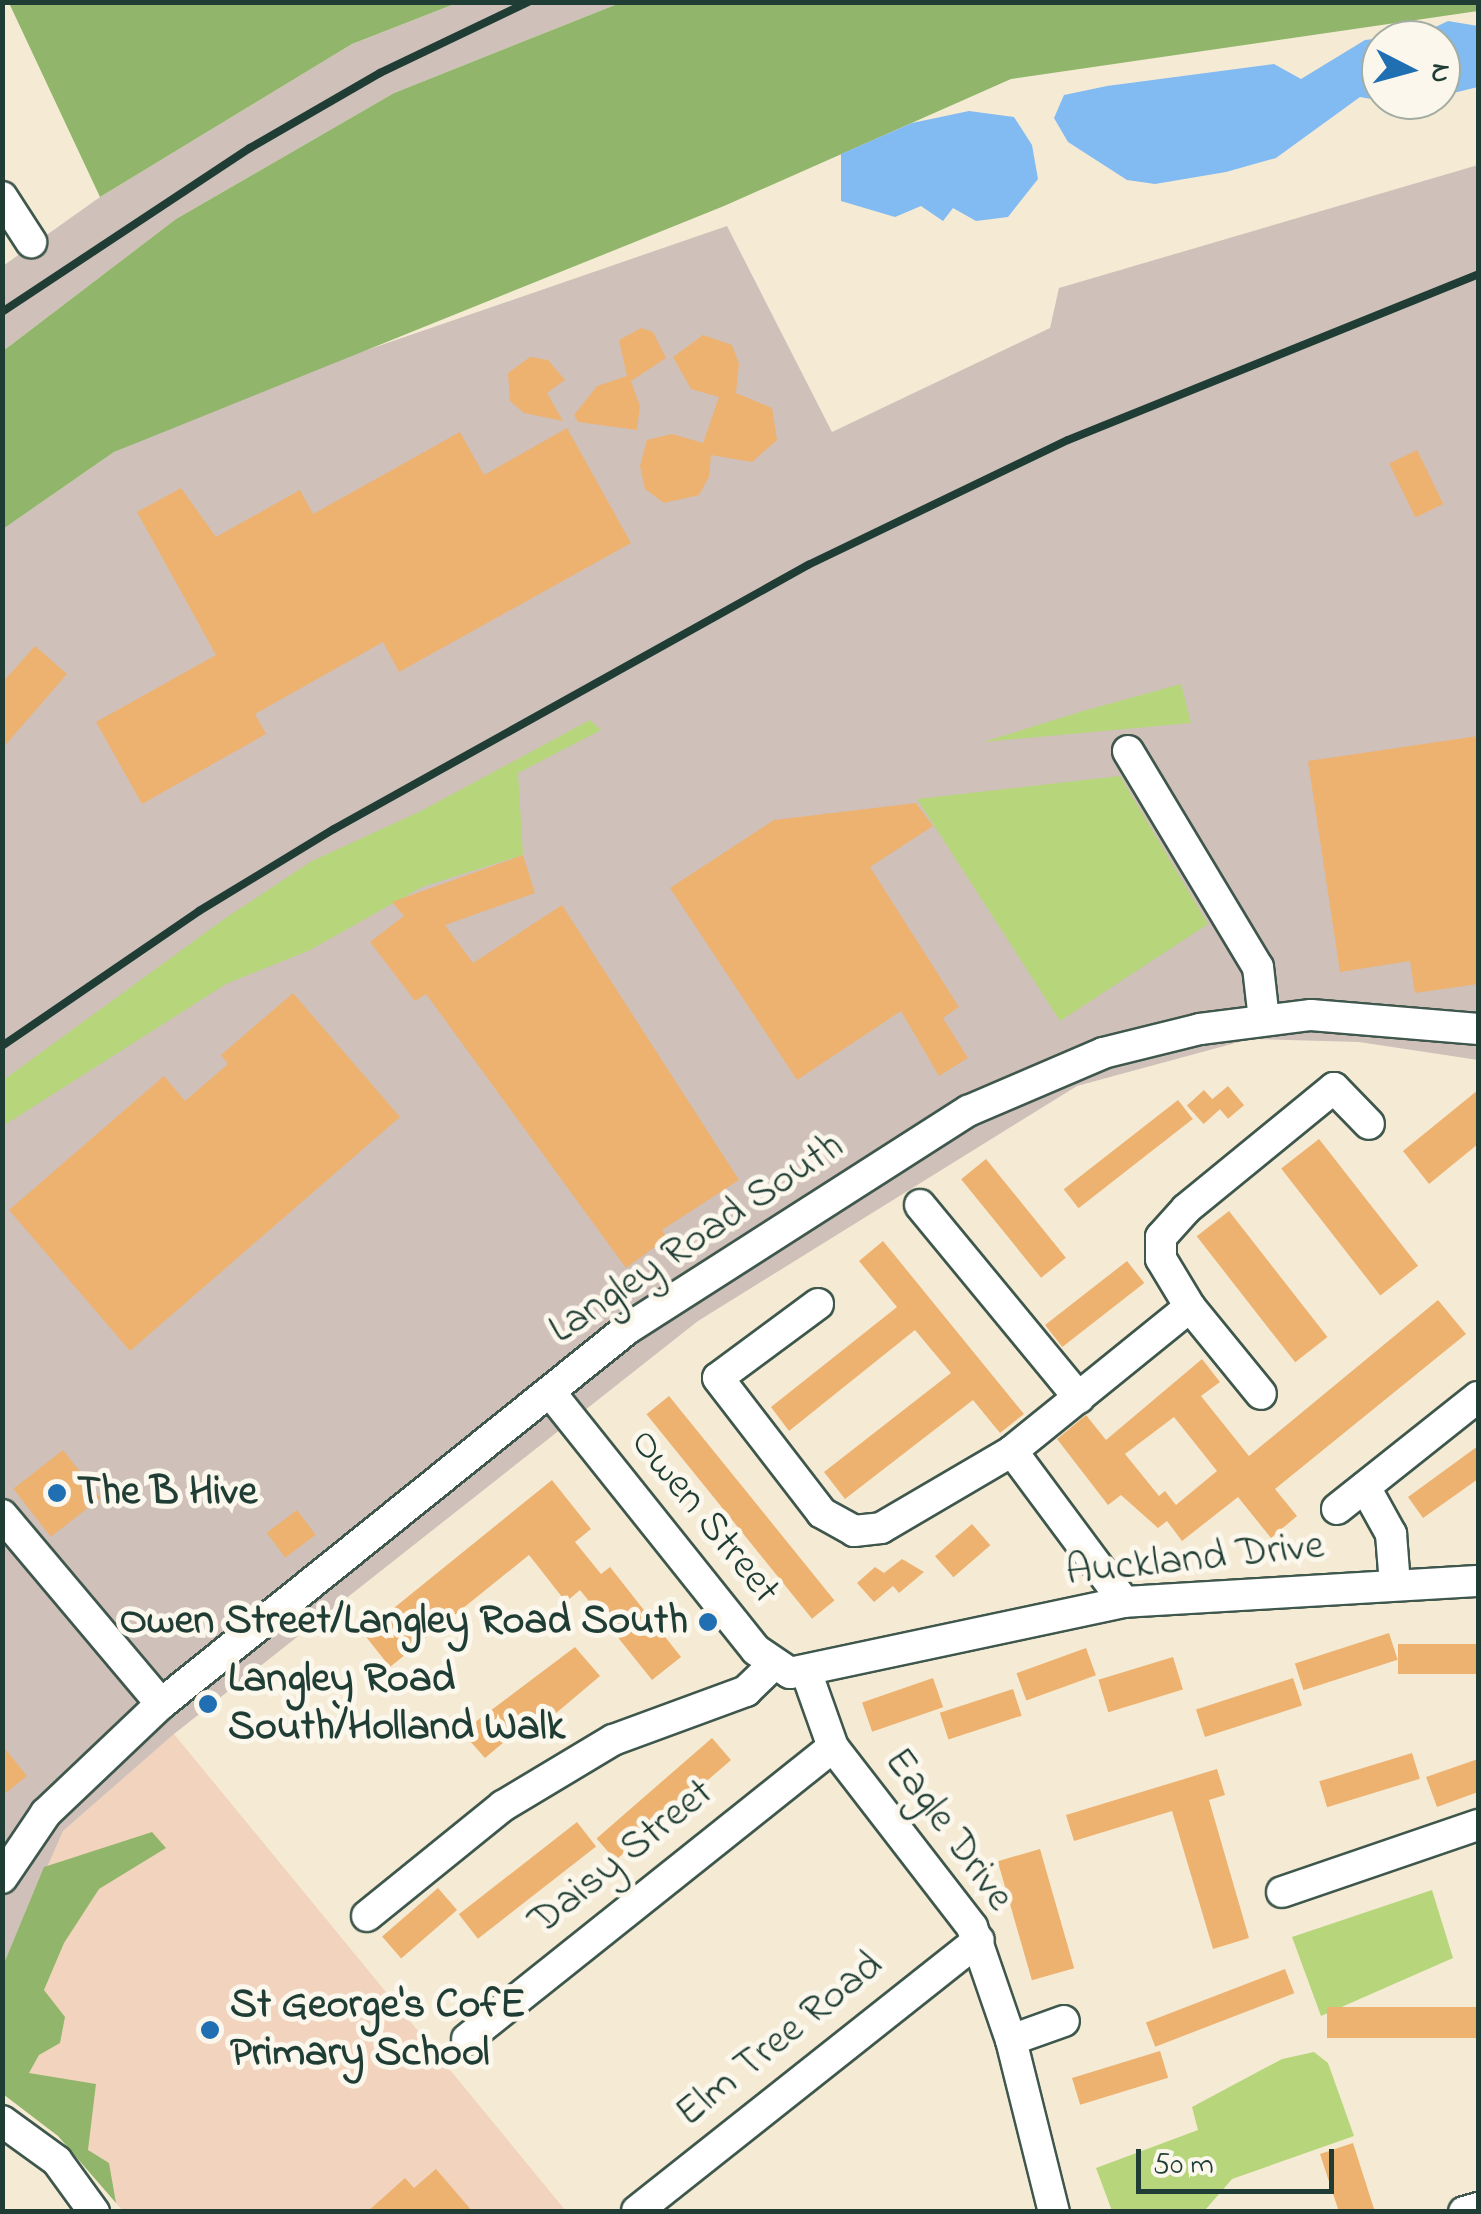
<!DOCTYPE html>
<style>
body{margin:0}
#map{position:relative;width:1481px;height:2214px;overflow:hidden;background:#f5ebd5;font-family:"Indie Flower",sans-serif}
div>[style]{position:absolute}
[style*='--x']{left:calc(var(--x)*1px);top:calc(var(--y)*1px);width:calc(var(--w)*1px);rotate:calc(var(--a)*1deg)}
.built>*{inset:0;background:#f2d4be}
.industrial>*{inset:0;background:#cfc0ba}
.green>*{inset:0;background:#b7d57b}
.forest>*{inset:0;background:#91b66b}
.water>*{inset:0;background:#82baf2}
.building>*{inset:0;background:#edb270;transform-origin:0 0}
.roads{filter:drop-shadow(2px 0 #3f574c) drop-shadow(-2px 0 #3f574c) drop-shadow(0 2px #3f574c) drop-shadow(0 -2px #3f574c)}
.street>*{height:30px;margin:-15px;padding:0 15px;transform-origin:15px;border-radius:15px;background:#fff}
.rail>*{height:8px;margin:-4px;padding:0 4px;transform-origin:4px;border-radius:4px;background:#1f3d34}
.dots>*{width:28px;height:28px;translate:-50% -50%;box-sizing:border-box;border:5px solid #fbf7ec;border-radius:50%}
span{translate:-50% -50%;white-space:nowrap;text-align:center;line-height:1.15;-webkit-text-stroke:10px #fbf7ec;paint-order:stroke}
.street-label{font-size:42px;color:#1f3d34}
.poi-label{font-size:42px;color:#1f3d34;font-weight:700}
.left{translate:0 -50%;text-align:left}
.right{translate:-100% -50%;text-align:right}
.frame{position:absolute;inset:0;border:5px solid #1f3d34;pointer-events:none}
.north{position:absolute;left:1361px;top:20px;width:100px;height:100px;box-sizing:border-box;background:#fbf7ec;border:2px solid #a3ada2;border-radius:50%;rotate:96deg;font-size:28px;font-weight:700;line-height:40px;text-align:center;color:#1f3d34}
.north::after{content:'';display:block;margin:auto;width:35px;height:45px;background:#1f6fb2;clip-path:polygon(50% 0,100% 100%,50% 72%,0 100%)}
.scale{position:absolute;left:1136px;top:2149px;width:198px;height:45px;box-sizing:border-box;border:5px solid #1f3d34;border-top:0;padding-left:12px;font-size:30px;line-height:35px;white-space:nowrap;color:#1f3d34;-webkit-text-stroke:8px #fbf7ec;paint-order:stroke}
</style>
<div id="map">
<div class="built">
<div style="clip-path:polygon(174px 1734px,566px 2211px,123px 2211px,58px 2136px,3px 2094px,3px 1966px,20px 1914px,63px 1831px)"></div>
</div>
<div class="industrial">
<div style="clip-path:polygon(457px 3px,620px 3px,394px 93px,176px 219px,3px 351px,3px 266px,100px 197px,352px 44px)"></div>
<div style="clip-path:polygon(1478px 165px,1478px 1060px,1359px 1042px,1250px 1039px,1077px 1086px,698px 1321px,174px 1734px,63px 1831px,3px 1966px,3px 529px,114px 452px,297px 374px,727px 226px,832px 432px,1050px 328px,1059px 288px)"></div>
</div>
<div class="green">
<div style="clip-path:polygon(1181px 684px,1191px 723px,983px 742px,1083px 711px)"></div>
<div style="clip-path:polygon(590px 720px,601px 730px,518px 773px,523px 855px,422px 887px,310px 950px,226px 984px,3px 1126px,2px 1081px,227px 917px,312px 861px,421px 811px)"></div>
<div style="clip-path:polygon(1120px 776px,1208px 924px,1060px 1021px,917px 799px)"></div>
<div style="clip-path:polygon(1432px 1890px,1453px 1958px,1321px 2016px,1292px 1937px)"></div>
<div style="clip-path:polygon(1314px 2052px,1328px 2063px,1354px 2136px,1232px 2179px,1206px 2209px,1112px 2211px,1096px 2168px,1198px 2130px,1192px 2107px,1282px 2059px)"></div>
</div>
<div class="forest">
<div style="clip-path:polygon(9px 3px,457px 3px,352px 44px,100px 197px)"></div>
<div style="clip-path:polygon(620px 3px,1478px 2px,1478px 11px,1011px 79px,724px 206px,114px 452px,3px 529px,3px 351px,176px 219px,394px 93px)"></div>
<div style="clip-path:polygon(152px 1832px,166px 1848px,99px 1889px,64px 1943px,44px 1990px,65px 2017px,60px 2043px,39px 2055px,29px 2073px,96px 2084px,88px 2150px,109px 2163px,116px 2203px,58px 2136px,3px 2094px,3px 1966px,44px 1867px)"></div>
</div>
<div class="water">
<div style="clip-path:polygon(1448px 21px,1478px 26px,1478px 87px,1441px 96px,1441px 40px,1381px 40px,1381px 100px,1429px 100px,1411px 106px,1360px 97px,1276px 158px,1226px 172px,1155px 184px,1127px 180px,1068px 142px,1054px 118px,1064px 95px,1107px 86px,1274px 64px,1301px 79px,1365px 40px,1423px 33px)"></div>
<div style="clip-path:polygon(969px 111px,1014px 117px,1032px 145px,1038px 179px,1008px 217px,976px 221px,953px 208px,943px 221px,921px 206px,895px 217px,841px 201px,841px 154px,912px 123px)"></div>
</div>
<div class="building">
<div style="clip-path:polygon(641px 328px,653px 332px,666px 358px,631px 381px,640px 406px,637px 430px,578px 422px,574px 415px,597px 386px,627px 376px,619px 340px)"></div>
<div style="clip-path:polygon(703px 335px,732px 345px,739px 364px,736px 393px,772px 408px,777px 440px,752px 462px,711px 455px,709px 477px,699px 495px,664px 503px,645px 489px,640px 466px,647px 440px,672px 434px,703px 443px,719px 397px,691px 389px,673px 357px)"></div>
<div style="clip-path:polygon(530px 357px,548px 360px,565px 380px,547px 393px,563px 421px,524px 413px,510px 401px,508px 373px)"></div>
<div style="clip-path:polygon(567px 428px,631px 543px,399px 672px,383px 642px,255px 714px,266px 734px,142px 804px,96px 722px,216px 655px,137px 512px,181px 488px,216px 537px,300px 490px,313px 514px,460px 432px,484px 475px)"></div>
<div style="left:1417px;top:450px;width:60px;height:31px;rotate:64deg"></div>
<div style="clip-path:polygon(35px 646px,67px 674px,2px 749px,2px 683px)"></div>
<div style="clip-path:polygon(1478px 736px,1478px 984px,1415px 993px,1410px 961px,1340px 972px,1308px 761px)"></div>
<div style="clip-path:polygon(916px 803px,933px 826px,870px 867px,959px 1007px,943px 1018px,968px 1058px,939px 1076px,901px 1011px,797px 1080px,670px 888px,774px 820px)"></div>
<div style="clip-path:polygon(523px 855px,535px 893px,445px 925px,473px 963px,562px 905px,739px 1180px,662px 1230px,667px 1238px,626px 1268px,426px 994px,415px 1001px,370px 942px,404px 916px,392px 902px)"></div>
<div style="clip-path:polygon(293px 993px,400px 1117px,130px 1351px,9px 1210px,164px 1076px,185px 1101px,228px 1064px,221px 1055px)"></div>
<div style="left:1228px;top:1086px;width:25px;height:21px;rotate:50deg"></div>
<div style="left:1204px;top:1090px;width:25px;height:23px;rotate:48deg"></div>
<div style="clip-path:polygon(1478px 1090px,1478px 1144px,1429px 1184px,1403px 1151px)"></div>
<div style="left:1178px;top:1100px;width:24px;height:145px;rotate:52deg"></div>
<div style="left:1319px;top:1139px;width:161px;height:48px;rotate:52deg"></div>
<div style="left:986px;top:1159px;width:127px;height:32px;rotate:51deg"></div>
<div style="left:1229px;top:1211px;width:160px;height:41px;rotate:52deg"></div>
<div style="clip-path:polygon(883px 1241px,1024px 1414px,1000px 1433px,973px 1400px,845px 1499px,824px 1472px,951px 1373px,915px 1330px,789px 1431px,771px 1407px,897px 1307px,859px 1261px)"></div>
<div style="left:1127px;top:1261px;width:28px;height:104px;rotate:52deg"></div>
<div style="clip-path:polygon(evenodd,1438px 1300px,1466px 1334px,1275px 1489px,1297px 1516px,1271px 1538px,1238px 1497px,1182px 1541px,1167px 1521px,1158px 1528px,1121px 1495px,1108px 1505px,1057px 1439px,1086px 1415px,1106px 1440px,1202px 1359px,1220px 1382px,1201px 1396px,1249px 1456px,1438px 1300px,1174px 1417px,1217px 1471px,1176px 1505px,1165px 1491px,1159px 1496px,1125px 1454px,1174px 1417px)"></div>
<div style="left:669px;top:1396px;width:263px;height:29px;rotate:51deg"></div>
<div style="clip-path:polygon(1478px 1446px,1478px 1479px,1423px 1518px,1408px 1497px)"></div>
<div style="left:63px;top:1450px;width:61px;height:63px;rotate:52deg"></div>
<div style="clip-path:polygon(552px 1480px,591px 1529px,575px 1542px,601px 1574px,610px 1567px,681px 1657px,652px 1680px,580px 1590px,566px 1602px,529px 1555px,390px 1667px,363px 1633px)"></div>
<div style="left:297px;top:1510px;width:31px;height:38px;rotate:53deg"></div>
<div style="left:972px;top:1524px;width:28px;height:49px;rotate:49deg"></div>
<div style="clip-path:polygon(902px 1559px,924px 1572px,899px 1593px,893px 1586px,874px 1602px,857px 1583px,875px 1567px,884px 1573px)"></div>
<div style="left:1389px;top:1633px;width:28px;height:99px;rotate:72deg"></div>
<div style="left:1478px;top:1644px;width:30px;height:80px;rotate:90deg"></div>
<div style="clip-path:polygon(575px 1647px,600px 1676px,555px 1714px,548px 1705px,485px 1758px,462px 1732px)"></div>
<div style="left:1086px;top:1648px;width:29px;height:74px;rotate:70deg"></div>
<div style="left:1173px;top:1657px;width:34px;height:78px;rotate:73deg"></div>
<div style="left:933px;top:1678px;width:31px;height:75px;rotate:71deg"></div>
<div style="left:1293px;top:1678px;width:29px;height:102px;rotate:72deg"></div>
<div style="left:1013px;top:1689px;width:28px;height:77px;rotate:72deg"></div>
<div style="left:712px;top:1738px;width:29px;height:153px;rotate:49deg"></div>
<div style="clip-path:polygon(2px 1745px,27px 1776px,2px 1796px)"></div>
<div style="left:1412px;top:1753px;width:27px;height:97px;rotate:73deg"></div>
<div style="clip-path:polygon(1478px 1759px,1478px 1792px,1437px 1807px,1426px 1777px)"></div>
<div style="clip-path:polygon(1217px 1769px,1225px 1795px,1209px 1800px,1249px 1938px,1213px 1949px,1172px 1811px,1074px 1841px,1066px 1815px)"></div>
<div style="left:577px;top:1822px;width:31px;height:150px;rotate:52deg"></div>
<div style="left:1040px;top:1849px;width:124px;height:44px;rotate:74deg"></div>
<div style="left:438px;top:1888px;width:29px;height:74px;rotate:49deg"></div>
<div style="left:1285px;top:1969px;width:26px;height:149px;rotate:69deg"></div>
<div style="left:1478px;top:2007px;width:31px;height:151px;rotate:90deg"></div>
<div style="left:1160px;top:2051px;width:28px;height:92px;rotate:73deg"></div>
<div style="clip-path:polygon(1353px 2143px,1375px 2212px,1339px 2212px,1320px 2154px)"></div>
<div style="clip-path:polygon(436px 2169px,473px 2212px,367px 2212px,405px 2178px,414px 2188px)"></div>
</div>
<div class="roads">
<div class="street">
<div style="--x:2;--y:197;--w:54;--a:57.2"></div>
<div style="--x:1128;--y:751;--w:252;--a:59"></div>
<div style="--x:1258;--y:967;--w:53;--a:83.5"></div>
<div style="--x:920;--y:1205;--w:250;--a:50.5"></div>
<div style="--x:818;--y:1304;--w:124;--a:143.5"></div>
<div style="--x:718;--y:1378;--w:170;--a:52.4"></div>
<div style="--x:822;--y:1513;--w:37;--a:29"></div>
<div style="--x:854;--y:1531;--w:27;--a:-6"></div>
<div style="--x:881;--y:1528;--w:152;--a:-30.4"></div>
<div style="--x:1012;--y:1451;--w:188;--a:53.4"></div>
<div style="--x:1190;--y:1307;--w:112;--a:50.8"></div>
<div style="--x:550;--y:1392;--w:330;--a:51.4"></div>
<div style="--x:756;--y:1650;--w:41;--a:34.1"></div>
<div style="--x:790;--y:1673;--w:341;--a:-12"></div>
<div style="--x:1124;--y:1602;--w:355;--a:-3.4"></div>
<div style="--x:1012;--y:1451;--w:229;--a:-39"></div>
<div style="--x:1190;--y:1307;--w:56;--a:-121.1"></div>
<div style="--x:1161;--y:1259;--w:22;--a:-90"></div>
<div style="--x:1161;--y:1237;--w:38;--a:-48"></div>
<div style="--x:1186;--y:1209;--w:191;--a:-39.3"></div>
<div style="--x:1334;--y:1088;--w:50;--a:45.8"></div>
<div style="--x:1365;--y:1487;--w:54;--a:61"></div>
<div style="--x:1391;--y:1534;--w:51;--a:85.5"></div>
<div style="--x:1337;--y:1509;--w:180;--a:-38.5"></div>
<div style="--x:2;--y:1515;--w:247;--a:49.9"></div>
<div style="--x:807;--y:1674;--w:77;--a:70.4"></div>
<div style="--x:833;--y:1747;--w:227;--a:52.3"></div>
<div style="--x:972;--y:1927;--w:120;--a:71"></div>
<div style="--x:1011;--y:2040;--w:56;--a:-19.7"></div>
<div style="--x:2;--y:1878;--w:78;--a:-55.9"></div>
<div style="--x:46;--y:1813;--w:158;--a:-43.5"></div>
<div style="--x:161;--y:1704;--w:598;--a:-38.82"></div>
<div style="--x:627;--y:1329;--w:405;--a:-32.6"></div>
<div style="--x:968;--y:1111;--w:147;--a:-23.2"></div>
<div style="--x:1103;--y:1053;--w:100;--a:-13.9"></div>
<div style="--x:1200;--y:1029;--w:112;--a:-7.2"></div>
<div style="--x:1311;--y:1015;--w:168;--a:4.8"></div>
<div style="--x:1282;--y:1892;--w:207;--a:-18.9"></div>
<div style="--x:367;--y:1916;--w:175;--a:-39"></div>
<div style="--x:503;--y:1806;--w:128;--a:-31"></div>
<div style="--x:613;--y:1740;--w:142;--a:-20.2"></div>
<div style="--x:746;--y:1691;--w:37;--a:-44"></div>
<div style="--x:467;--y:2039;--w:468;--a:-38.6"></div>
<div style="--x:1011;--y:2040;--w:177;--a:76"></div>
<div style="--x:2;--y:2121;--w:68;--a:36"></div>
<div style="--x:57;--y:2161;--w:63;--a:54"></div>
<div style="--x:637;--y:2211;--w:436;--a:-38.4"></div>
<div style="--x:1464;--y:2212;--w:15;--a:-16"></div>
</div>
</div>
<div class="rail">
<div style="--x:2;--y:312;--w:297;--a:-33.5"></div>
<div style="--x:250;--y:148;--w:150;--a:-30"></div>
<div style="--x:380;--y:73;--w:164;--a:-25.6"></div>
<div style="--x:2;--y:1046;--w:239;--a:-34.4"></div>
<div style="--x:199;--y:911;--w:158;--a:-31.3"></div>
<div style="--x:334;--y:829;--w:543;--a:-29.12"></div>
<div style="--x:808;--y:565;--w:288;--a:-25.7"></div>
<div style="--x:1068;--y:440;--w:442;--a:-22"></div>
</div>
<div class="dots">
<div style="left:57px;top:1493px;background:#1f6fb2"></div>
<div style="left:708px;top:1622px;background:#1f6fb2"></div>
<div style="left:208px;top:1704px;background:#1f6fb2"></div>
<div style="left:210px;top:2030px;background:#1f6fb2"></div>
</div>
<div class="street-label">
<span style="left:697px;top:1239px;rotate:-34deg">Langley Road South</span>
<span style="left:704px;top:1517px;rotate:51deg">Owen Street</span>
<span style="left:1195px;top:1560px;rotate:-6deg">Auckland Drive</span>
<span style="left:948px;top:1830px;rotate:54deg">Eagle Drive</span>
<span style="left:622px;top:1858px;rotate:-39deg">Daisy Street</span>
<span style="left:780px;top:2040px;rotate:-39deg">Elm Tree Road</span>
</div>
<div class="poi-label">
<span class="left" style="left:77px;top:1493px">The B Hive</span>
<span class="right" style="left:688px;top:1622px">Owen Street/Langley Road South</span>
<span class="left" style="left:228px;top:1704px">Langley Road<br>South/Holland Walk</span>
<span class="left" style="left:230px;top:2030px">St George's CofE<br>Primary School</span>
</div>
<div class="frame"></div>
<div class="north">N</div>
<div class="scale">50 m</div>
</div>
